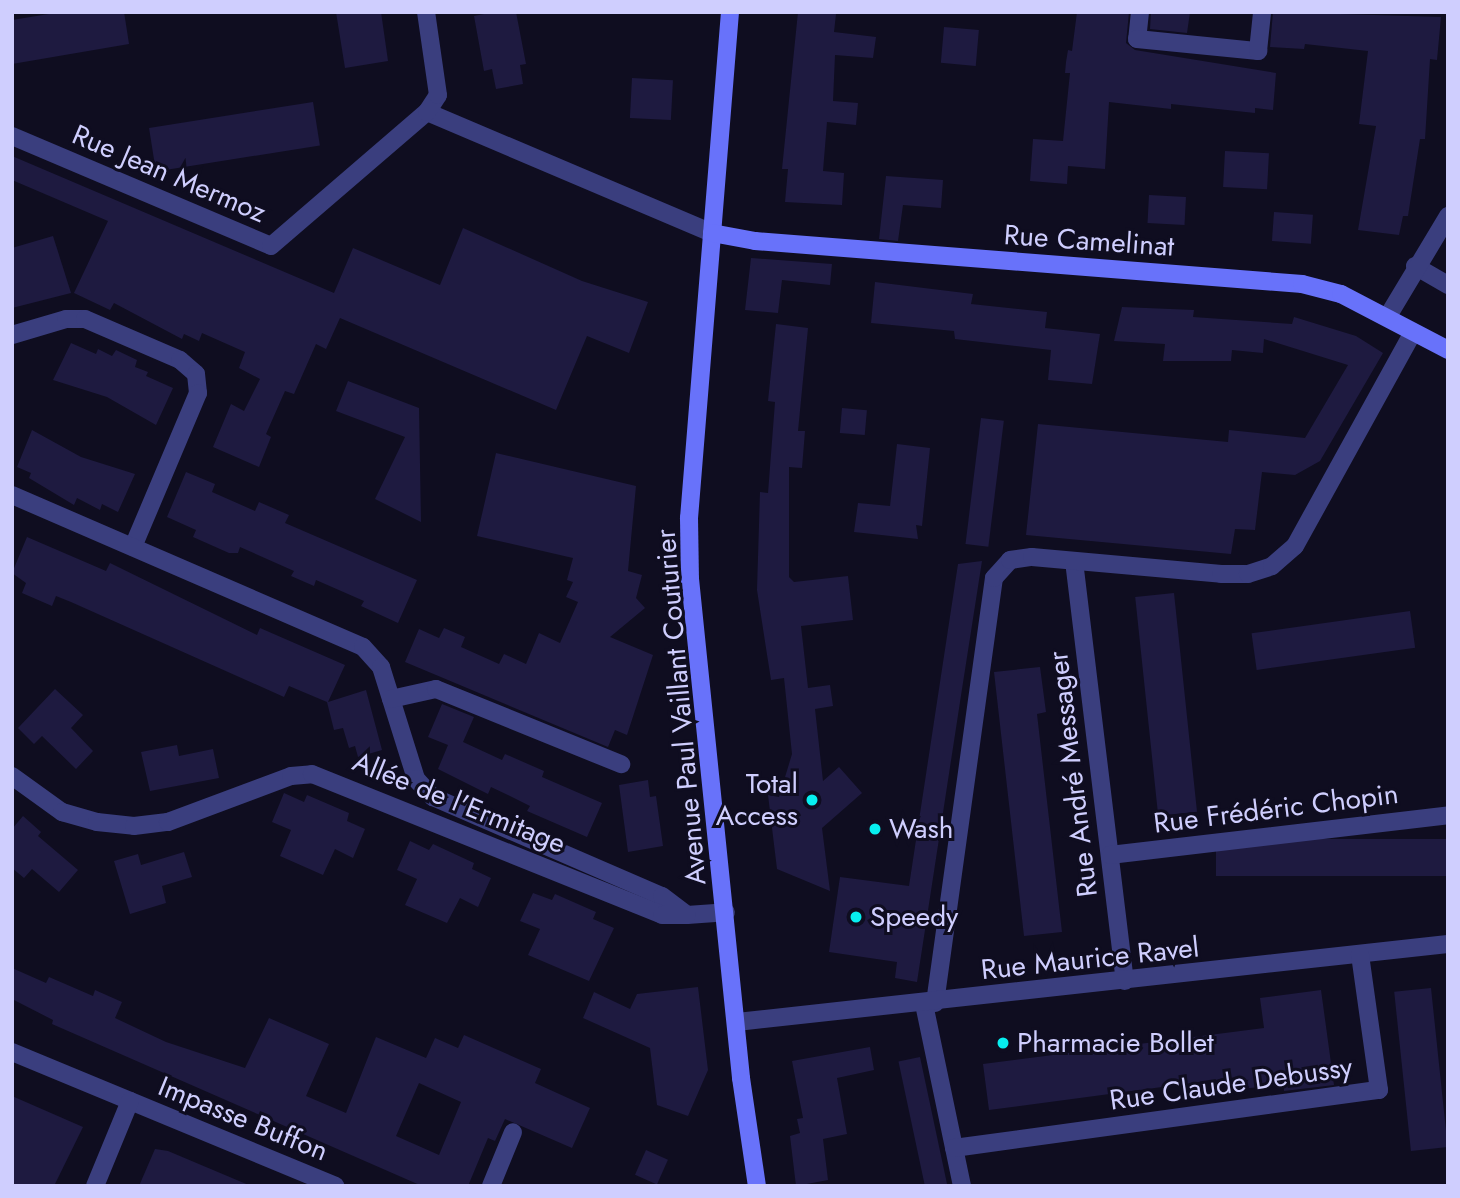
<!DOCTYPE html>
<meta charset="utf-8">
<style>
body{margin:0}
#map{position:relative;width:1460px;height:1198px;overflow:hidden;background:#0f0d20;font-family:Jost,sans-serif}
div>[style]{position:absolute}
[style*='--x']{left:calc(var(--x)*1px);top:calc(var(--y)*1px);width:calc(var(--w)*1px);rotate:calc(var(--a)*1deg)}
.building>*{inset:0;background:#1e1a40;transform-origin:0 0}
.street>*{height:18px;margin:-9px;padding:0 9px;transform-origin:9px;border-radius:9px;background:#3a3e7e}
.secondary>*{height:18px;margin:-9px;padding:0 9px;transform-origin:9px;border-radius:9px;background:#6872fa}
.dots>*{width:19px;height:19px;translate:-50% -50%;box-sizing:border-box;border:4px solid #0f0d20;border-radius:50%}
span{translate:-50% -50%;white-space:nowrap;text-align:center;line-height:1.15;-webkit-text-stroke:6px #0f0d20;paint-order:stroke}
.street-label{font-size:28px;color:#cfcefe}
.poi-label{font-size:28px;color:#cfcefe}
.right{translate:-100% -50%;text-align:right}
.left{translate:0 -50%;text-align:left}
.frame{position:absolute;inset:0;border:14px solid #cfcefe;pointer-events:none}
</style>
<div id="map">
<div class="building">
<div style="clip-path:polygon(61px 12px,124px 12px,129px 44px,12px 64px,12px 20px)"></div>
<div style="clip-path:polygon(336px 12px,381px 12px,388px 61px,345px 68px)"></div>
<div style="clip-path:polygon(494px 12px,516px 12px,526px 64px,520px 65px,523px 84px,496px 89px,492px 69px,484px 71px,474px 16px)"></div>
<div style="clip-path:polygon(798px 12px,836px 14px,834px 32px,876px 37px,873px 58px,835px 55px,833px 101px,858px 103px,856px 125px,827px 122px,823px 171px,844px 173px,842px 205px,785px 202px,788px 169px,782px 169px)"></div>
<div style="clip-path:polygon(1077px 12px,1129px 12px,1126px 43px,1135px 50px,1276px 73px,1273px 110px,1255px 108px,1255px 113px,1171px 104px,1171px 109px,1109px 102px,1105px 169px,1068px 166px,1067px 184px,1030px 181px,1033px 139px,1063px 141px,1070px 73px,1065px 73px,1066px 62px,1068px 50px,1072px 51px)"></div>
<div style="clip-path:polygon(1151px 12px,1190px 12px,1187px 33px,1150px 29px)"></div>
<div style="clip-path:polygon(1273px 12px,1441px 17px,1437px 60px,1430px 59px,1425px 139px,1420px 139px,1408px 216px,1403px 216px,1399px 235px,1358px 230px,1376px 126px,1359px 124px,1368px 51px,1305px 44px,1304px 49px,1270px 47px)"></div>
<div style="left:944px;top:27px;width:35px;height:36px;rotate:5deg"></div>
<div style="left:632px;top:78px;width:41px;height:40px;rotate:3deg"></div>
<div style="left:313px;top:102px;width:44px;height:166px;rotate:81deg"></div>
<div style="left:1225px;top:151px;width:44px;height:36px;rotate:3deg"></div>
<div style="clip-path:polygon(12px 156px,334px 293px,353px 248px,440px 285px,463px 228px,582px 281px,648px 302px,629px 353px,587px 336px,556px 410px,340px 318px,326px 349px,316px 344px,294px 394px,285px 391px,266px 434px,271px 437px,259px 467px,213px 447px,231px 404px,244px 411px,260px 379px,239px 368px,245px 352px,202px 333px,199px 341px,184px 334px,182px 339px,114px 303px,110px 310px,74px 293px,108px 221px,12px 180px)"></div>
<div style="clip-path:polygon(886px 176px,943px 180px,941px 208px,903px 205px,898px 241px,879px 239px)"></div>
<div style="left:1149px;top:195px;width:37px;height:28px;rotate:3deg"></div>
<div style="left:1274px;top:212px;width:39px;height:29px;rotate:4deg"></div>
<div style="clip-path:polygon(53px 236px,71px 293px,12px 308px,12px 248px)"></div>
<div style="clip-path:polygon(751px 258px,832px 264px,830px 285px,782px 280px,778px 313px,745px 310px)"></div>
<div style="clip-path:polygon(875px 282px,973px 294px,971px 304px,1047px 312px,1045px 328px,1100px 334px,1092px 384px,1048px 380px,1051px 350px,955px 339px,954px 331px,871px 323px)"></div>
<div style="clip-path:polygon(1122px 307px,1194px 310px,1193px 317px,1292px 324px,1294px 317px,1356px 336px,1383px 353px,1320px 461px,1295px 475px,1262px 472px,1255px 530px,1235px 529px,1231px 554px,1026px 535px,1038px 424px,1228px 442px,1229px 430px,1305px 438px,1348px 365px,1264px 339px,1263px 353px,1232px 350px,1231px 361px,1163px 361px,1165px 344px,1114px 341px)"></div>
<div style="clip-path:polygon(776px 324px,808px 328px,798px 431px,805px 431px,802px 468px,789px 467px,789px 577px,794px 582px,848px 576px,853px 620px,801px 626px,808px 688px,830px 685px,833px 706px,815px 709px,823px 781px,839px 767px,862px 793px,822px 828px,830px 891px,777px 869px,768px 795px,779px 797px,792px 754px,784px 678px,771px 680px,757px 590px,760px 492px,768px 493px,775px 402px,768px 401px)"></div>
<div style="clip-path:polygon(71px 343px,96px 354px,98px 349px,112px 356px,116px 350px,137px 360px,135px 367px,148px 372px,146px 376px,173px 388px,156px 425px,107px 397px,53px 380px)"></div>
<div style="clip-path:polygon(348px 381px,419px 408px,421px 522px,375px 499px,405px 437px,336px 411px)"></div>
<div style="left:842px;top:408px;width:25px;height:25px;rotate:5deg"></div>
<div style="left:981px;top:418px;width:23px;height:127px;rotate:7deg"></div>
<div style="clip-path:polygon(32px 430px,81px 457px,135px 474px,118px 512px,102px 504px,100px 510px,77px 498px,74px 505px,29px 478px,31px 473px,17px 467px)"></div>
<div style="clip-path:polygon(897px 444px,930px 448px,922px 526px,916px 525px,918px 539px,854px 532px,858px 503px,890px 506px)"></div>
<div style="clip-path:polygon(496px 453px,636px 486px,628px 571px,642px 575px,636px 598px,645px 608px,610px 637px,653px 655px,627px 735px,615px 730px,608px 747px,405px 662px,419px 629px,439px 638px,444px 628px,465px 637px,461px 647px,499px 664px,504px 654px,526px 664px,539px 633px,560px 643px,578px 602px,566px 597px,573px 582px,567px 580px,573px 558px,477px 536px)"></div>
<div style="clip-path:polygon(186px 472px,215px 484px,212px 492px,255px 511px,259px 502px,289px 515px,285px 523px,417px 580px,398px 623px,361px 606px,364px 601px,316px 580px,314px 586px,291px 576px,294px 571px,240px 547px,238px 553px,229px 553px,193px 537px,196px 530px,167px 517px)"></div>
<div style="clip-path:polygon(27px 537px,106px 571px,110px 563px,257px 635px,260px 628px,345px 665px,328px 702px,366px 690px,382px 750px,358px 757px,355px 746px,349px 748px,343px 728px,334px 730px,327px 702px,289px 686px,284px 697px,71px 602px,56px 596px,52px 606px,22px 593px,26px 583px,12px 573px)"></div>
<div style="clip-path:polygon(982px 561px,962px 689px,917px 982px,895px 978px,897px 962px,829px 952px,840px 877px,909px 886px,958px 564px)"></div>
<div style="left:1174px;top:593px;width:220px;height:39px;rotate:84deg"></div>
<div style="left:1410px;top:611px;width:37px;height:160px;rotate:82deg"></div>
<div style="clip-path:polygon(1040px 667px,1046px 712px,1037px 714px,1062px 932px,1024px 936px,994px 672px)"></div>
<div style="clip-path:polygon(55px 689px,83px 715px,71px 728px,93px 751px,76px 769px,42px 736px,34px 744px,18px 728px)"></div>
<div style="clip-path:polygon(442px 704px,474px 717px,463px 742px,502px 760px,505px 754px,544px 771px,542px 777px,602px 803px,587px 837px,527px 811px,530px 806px,510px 796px,491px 787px,488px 794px,438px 769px,448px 745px,428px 737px)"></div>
<div style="clip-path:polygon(177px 745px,179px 756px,213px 749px,219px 778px,150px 791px,141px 752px)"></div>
<div style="clip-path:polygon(648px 780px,650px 797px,656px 796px,663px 846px,628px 852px,619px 785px)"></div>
<div style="clip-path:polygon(284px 793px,304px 802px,307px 795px,349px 813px,347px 821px,365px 829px,353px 858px,335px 849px,323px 875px,280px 856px,291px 830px,272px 822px)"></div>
<div style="clip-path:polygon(23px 816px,41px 832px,38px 836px,78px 870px,59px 892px,32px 869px,24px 878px,12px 868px,12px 829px)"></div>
<div style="left:1448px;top:839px;width:37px;height:232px;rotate:90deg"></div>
<div style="clip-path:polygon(410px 841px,429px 850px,433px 844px,474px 863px,472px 869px,491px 878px,478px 907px,460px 898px,447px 923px,405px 905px,417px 879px,397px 870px)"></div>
<div style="clip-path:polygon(184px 852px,192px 877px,162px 886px,166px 903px,130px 914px,114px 861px,138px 854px,141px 865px)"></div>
<div style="clip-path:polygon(533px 893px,552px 900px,555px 894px,596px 912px,593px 919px,614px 928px,589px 981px,528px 955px,540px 929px,520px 921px)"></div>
<div style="clip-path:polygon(evenodd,12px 968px,46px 983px,49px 977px,93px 996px,95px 990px,122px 1002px,115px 1018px,166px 1042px,245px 1068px,269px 1018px,329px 1044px,306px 1096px,346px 1113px,376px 1037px,426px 1058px,435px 1038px,458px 1048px,464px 1035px,541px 1069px,535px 1083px,590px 1108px,572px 1148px,505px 1119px,495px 1141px,488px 1138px,468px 1186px,422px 1186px,52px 1024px,53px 1020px,12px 999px,12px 968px,419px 1083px,461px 1102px,439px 1155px,396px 1136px,419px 1083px)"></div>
<div style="clip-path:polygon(698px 987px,708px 1070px,688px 1116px,657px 1105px,650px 1048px,583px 1018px,594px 992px,630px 1009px,637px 994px)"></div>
<div style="left:1431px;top:988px;width:160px;height:37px;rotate:84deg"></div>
<div style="clip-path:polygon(1321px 990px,1334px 1085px,1284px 1091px,1284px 1085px,1239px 1089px,1237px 1077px,989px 1110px,983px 1064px,1264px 1028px,1260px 998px)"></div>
<div style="clip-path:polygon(870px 1047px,874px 1070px,837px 1078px,847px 1134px,823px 1139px,828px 1180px,796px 1186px,790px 1136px,800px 1133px,797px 1119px,803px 1118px,792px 1061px)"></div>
<div style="left:920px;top:1057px;width:132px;height:22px;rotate:78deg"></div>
<div style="clip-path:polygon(12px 1096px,83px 1127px,54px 1186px,12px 1186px)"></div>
<div style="clip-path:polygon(155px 1149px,168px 1151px,251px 1186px,139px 1186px)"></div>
<div style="left:646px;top:1150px;width:24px;height:27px;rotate:24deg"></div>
</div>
<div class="street">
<div style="--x:1140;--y:12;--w:27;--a:96"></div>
<div style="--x:1137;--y:39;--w:122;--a:5.7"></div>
<div style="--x:1258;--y:51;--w:39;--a:-84"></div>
<div style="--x:427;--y:112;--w:310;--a:23"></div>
<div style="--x:12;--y:136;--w:281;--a:23"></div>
<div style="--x:271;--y:246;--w:206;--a:-40.7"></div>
<div style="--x:427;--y:112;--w:20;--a:-57"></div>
<div style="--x:438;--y:95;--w:84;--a:-98.2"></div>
<div style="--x:1415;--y:266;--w:38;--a:30"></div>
<div style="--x:1388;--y:316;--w:117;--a:-59"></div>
<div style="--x:12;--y:335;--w:56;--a:-16.5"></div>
<div style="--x:66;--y:319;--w:19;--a:0"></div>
<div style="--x:85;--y:319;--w:103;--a:23.3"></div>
<div style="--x:180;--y:360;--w:21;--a:41"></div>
<div style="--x:196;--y:374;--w:19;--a:84"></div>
<div style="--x:198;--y:393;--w:167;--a:112.9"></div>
<div style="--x:12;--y:495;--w:382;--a:23.4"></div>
<div style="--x:363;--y:647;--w:27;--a:48"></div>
<div style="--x:381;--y:667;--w:117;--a:72.6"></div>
<div style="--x:416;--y:779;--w:25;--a:47"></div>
<div style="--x:433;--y:797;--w:249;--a:23.4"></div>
<div style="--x:662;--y:896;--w:31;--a:37"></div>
<div style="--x:687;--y:915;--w:39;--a:-4"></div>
<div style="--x:1074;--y:561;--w:423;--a:83.1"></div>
<div style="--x:391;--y:699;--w:46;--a:-12.5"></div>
<div style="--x:436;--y:689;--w:200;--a:22.1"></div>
<div style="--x:12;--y:776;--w:62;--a:35.8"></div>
<div style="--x:62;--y:812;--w:36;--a:16"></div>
<div style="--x:97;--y:822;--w:37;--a:6"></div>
<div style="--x:134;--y:826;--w:34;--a:-7"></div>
<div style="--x:168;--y:822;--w:131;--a:-20.5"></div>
<div style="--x:291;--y:776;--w:21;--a:-5"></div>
<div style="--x:312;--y:774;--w:377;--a:21.9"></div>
<div style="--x:662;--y:915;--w:25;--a:0"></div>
<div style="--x:1110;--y:855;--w:340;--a:-6.7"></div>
<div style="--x:935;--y:1003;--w:429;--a:-82.1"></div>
<div style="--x:994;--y:578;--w:24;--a:-48"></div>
<div style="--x:1010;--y:560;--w:22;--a:-8"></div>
<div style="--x:1032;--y:557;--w:190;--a:5.1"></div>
<div style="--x:1221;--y:574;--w:27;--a:0"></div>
<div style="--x:1248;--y:574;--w:25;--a:-18"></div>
<div style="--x:1272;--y:566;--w:30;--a:-41"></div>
<div style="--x:1295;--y:546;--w:244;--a:-61.1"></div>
<div style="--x:924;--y:1004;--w:186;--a:78.2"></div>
<div style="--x:737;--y:1022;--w:715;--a:-6.26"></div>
<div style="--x:12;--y:1052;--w:350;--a:22.5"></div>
<div style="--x:954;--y:1148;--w:429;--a:-7.8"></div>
<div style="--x:1379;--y:1090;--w:137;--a:-98"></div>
<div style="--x:95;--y:1186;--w:92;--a:-67.6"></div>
<div style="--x:491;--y:1186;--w:58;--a:-67.8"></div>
</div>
<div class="secondary">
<div style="--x:730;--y:12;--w:508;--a:94.63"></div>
<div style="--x:689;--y:518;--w:61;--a:89.1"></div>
<div style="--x:690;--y:579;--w:502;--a:84.16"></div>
<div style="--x:741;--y:1078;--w:109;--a:81.6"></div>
<div style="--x:712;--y:233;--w:44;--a:10.5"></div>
<div style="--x:755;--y:241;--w:549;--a:4.49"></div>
<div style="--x:1302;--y:284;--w:40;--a:14.4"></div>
<div style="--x:1341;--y:294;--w:121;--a:27.6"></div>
</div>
<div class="dots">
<div style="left:812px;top:800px;background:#07eff0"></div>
<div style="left:875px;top:829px;background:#07eff0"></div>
<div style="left:856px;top:917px;background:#07eff0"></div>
<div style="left:1003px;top:1043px;background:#07eff0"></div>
</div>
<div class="street-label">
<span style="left:169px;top:174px;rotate:23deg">Rue Jean Mermoz</span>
<span style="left:1089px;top:241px;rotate:4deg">Rue Camelinat</span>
<span style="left:681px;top:707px;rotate:-95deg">Avenue Paul Vaillant Couturier</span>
<span style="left:1073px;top:774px;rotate:-97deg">Rue André Messager</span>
<span style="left:459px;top:803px;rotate:22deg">Allée de l'Ermitage</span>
<span style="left:1276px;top:809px;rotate:-7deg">Rue Frédéric Chopin</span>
<span style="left:1090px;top:959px;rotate:-6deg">Rue Maurice Ravel</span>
<span style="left:1231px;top:1084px;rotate:-8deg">Rue Claude Debussy</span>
<span style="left:243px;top:1119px;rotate:22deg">Impasse Buffon</span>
</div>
<div class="poi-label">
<span class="right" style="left:798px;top:800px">Total<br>Access</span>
<span class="left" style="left:889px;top:829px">Wash</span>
<span class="left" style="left:870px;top:917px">Speedy</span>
<span class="left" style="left:1017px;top:1043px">Pharmacie Bollet</span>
</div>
<div class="frame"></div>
</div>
